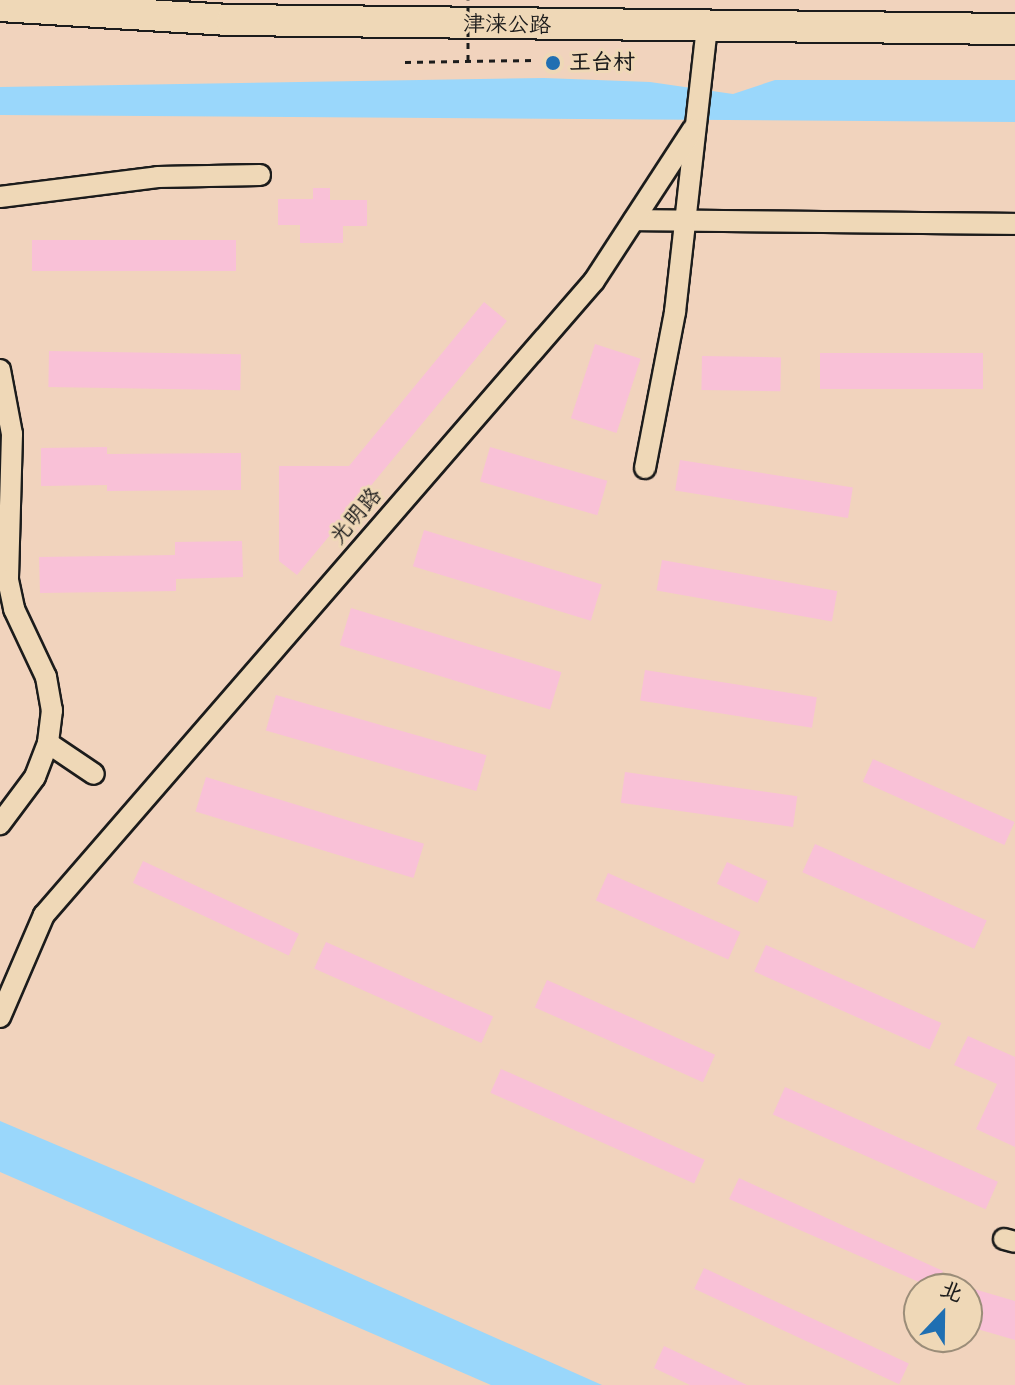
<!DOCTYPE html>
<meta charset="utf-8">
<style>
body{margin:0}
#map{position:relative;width:1015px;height:1385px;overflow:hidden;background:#f1d3bd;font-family:"Balsamiq Sans","LXGW WenKai TC",sans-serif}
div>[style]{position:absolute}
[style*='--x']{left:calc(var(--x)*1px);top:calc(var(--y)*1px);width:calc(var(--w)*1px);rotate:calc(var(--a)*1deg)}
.water>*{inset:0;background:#9ad7fb}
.building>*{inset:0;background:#f9c1d7;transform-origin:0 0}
.path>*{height:3px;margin-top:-1.5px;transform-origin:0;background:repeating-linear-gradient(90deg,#1c1c1c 0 6px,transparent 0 12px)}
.roads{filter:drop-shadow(2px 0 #1c1c1c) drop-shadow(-2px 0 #1c1c1c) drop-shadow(0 2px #1c1c1c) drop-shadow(0 -2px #1c1c1c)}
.minor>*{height:20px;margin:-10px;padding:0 10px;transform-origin:10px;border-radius:10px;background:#efd8b7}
.highway>*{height:30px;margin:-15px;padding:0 15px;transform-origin:15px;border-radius:15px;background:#efd8b7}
.path-bridge>*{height:3px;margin-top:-1.5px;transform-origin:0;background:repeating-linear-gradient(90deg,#1c1c1c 0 6px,transparent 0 12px)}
.dots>*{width:22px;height:22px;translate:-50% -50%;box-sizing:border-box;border:4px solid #efd8b7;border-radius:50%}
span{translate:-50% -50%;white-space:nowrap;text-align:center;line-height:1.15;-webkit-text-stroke:6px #efd8b7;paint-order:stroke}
.street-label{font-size:22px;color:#1c1c1c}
.poi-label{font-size:22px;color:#1c1c1c;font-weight:700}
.left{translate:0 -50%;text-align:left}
.north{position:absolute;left:903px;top:1273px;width:80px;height:80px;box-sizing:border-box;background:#efd8b7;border:2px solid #9b8d79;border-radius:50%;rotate:22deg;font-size:22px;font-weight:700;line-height:32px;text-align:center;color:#1c1c1c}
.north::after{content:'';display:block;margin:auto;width:28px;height:36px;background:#1f6fb2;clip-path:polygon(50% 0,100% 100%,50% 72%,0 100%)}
</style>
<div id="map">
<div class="water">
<div style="clip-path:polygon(544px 78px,650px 82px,733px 94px,775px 80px,1015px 80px,1015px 122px,0 115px,0 87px)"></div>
<div style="clip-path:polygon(0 1121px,144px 1182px,602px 1385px,491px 1385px,0 1172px)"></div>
</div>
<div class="building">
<div style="clip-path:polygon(313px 188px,330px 188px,330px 200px,367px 200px,367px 226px,343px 226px,343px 243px,300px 243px,300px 225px,278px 225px,278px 199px,313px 199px)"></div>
<div style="left:236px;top:240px;width:31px;height:204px;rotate:90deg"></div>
<div style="clip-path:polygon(484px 302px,507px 321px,297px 575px,279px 561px,279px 466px,349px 466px)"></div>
<div style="left:595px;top:344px;width:48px;height:78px;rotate:18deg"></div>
<div style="left:49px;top:351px;width:192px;height:36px;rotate:1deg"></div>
<div style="left:820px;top:353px;width:163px;height:36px"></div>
<div style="left:702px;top:356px;width:79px;height:34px;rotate:1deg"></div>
<div style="clip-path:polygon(107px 447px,107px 454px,241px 453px,241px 490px,107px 491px,107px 485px,41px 486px,41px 448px)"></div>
<div style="left:490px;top:447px;width:122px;height:36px;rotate:16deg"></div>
<div style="left:680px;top:460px;width:175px;height:31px;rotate:9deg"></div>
<div style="left:424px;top:530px;width:186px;height:38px;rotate:17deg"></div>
<div style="clip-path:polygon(242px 541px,243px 577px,176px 579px,176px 591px,40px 593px,39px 557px,175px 555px,175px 542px)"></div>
<div style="left:662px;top:560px;width:178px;height:31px;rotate:10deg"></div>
<div style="left:351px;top:608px;width:220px;height:39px;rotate:17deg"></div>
<div style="left:645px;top:670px;width:174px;height:31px;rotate:9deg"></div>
<div style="left:276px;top:695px;width:219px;height:37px;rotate:16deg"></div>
<div style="left:873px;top:759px;width:155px;height:25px;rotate:24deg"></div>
<div style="left:625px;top:772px;width:174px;height:31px;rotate:8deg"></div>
<div style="left:206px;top:777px;width:228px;height:36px;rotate:17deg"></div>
<div style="left:815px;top:844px;width:188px;height:31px;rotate:24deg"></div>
<div style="left:143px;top:861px;width:172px;height:24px;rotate:25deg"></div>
<div style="left:727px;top:862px;width:45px;height:24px;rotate:25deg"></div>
<div style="left:608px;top:873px;width:145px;height:30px;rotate:24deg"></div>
<div style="left:326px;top:942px;width:183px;height:29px;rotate:24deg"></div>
<div style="left:766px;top:945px;width:192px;height:29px;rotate:24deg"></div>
<div style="left:547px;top:980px;width:184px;height:30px;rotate:24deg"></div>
<div style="clip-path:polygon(968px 1036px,1015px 1057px,1015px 1147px,976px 1129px,997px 1084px,954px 1065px)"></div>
<div style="left:501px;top:1069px;width:223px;height:26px;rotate:24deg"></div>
<div style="left:785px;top:1087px;width:233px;height:30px;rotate:24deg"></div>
<div style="clip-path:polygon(739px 1178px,943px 1271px,935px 1289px,729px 1199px)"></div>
<div style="left:704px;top:1268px;width:226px;height:23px;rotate:25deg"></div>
<div style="clip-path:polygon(967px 1287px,1015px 1301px,1015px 1340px,967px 1326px)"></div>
<div style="clip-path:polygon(664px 1346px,747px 1385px,690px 1385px,654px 1368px)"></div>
</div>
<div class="path">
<div style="--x:405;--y:62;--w:129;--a:-0.9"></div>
</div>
<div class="roads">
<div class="minor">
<div style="--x:0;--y:197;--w:159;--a:-7.2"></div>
<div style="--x:158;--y:177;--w:102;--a:-1.1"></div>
<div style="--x:634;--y:220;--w:381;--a:0.6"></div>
<div style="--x:0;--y:370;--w:65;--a:79.4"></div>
<div style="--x:12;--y:434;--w:146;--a:91.6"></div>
<div style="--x:8;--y:580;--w:30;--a:78"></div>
<div style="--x:14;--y:609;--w:75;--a:64.8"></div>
<div style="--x:46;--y:677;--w:34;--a:80"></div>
<div style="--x:52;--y:710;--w:33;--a:97"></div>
<div style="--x:48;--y:743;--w:36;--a:111"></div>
<div style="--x:35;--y:777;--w:59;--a:126.7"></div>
<div style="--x:645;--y:468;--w:159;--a:-79.1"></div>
<div style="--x:675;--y:312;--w:286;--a:-83.6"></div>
<div style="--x:48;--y:743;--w:55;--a:34"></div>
<div style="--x:0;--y:1017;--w:111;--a:-66.7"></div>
<div style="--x:44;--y:915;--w:839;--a:-49.06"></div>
<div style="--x:594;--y:281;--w:181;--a:-56.9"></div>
<div style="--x:1004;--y:1239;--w:11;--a:15"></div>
</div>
<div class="highway">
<div style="--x:0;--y:6;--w:232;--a:3.5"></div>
<div style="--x:232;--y:20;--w:783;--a:0.66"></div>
</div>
</div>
<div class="path-bridge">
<div style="--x:468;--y:60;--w:60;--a:-90"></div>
</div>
<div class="dots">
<div style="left:553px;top:63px;background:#1f6fb2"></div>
</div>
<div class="street-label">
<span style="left:507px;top:25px;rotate:1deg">津涞公路</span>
<span style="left:356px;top:516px;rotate:-49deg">光明路</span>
</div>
<div class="poi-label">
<span class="left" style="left:569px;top:63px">王台村</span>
</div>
<div class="north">北</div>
</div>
